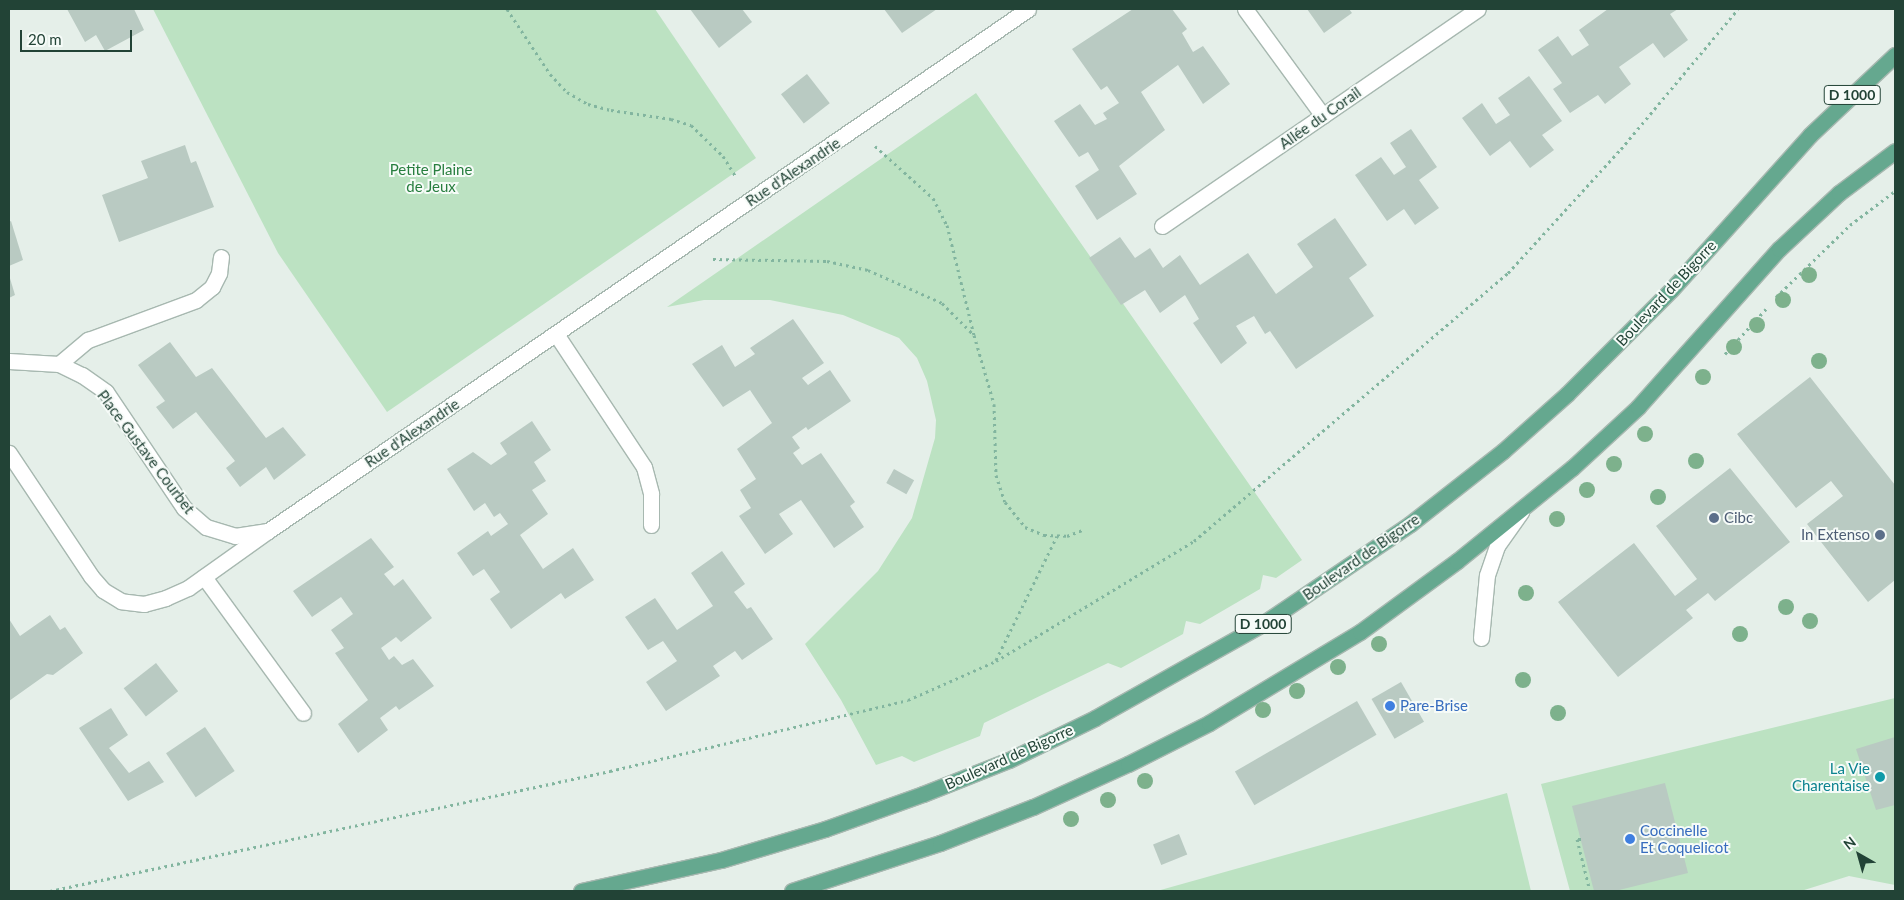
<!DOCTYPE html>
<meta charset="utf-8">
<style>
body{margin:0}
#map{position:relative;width:1904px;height:900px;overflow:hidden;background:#e5efe9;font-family:Lato,sans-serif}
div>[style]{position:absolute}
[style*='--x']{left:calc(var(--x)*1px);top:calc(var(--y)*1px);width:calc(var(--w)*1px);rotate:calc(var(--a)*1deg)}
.green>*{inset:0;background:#bce2c2}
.building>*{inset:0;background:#b9cac2;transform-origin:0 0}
.path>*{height:3px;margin-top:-1.5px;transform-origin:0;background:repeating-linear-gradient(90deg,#82b59f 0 2.5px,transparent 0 6.5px)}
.roads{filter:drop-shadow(1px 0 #a7b8b0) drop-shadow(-1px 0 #a7b8b0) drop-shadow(0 1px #a7b8b0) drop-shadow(0 -1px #a7b8b0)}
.lane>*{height:15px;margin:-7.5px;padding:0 7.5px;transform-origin:7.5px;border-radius:7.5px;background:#fff}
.street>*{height:15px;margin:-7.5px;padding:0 7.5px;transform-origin:7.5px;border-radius:7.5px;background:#fff}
.primary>*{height:15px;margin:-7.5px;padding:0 7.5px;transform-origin:7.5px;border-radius:7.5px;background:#65a88f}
.trees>*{width:16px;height:16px;margin:-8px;border-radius:50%;background:#7db18c}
.dots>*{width:14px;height:14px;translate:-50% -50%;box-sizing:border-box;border:2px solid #f6fbf8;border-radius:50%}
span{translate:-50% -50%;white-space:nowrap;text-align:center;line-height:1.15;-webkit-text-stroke:4px #f6fbf8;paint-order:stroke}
.shield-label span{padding:1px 4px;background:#f6fbf8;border:1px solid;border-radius:4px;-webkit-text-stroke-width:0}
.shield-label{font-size:14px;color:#224336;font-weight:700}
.street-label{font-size:15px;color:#224336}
.park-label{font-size:15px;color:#287e3f}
.service-label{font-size:15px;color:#4e5e75}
.left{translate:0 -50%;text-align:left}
.right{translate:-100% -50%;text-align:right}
.shop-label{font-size:15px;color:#366cbe}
.culture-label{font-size:15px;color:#0d838f}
.frame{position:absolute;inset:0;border:10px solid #224336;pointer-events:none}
.north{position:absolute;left:1834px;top:830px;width:50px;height:50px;-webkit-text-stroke:4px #f6fbf8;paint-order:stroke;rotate:322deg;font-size:14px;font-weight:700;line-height:20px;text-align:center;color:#224336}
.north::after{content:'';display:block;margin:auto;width:18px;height:22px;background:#224336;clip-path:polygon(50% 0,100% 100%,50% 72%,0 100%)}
.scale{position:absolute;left:20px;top:30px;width:112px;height:22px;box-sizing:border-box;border:2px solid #224336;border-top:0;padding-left:6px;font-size:15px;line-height:18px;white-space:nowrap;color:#224336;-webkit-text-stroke:4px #f6fbf8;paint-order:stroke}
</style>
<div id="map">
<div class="green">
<div style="clip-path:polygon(153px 9px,655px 9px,756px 158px,387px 412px,278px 253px)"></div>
<div style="clip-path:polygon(976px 93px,1302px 560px,1276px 578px,1263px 575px,1260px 589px,1200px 624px,1186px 621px,1183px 634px,1121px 668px,1108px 663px,984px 723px,980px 736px,914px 762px,902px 756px,876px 765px,841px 700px,805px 644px,878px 571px,912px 518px,935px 438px,936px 420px,927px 381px,917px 358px,899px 338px,843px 315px,770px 300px,704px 300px,667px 307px)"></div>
<div style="clip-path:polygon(1895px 698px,1895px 885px,1849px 876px,1801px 891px,1570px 891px,1541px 784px)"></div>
<div style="clip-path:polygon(1507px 793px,1531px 891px,1157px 891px)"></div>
</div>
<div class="building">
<div style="clip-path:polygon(67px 9px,134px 9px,144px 30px,105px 51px,96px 35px,85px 42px)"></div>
<div style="clip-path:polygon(690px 9px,742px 9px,752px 22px,719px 48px)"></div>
<div style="clip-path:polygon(884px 9px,937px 9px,902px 33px)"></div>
<div style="clip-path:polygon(1133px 9px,1172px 9px,1187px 29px,1182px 33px,1193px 52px,1203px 46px,1230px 84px,1203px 104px,1178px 65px,1141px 92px,1165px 130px,1119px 166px,1137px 194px,1097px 220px,1075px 186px,1099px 170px,1088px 152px,1079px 157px,1054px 121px,1080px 104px,1095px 125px,1107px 119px,1103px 113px,1119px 103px,1107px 86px,1101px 90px,1072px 49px)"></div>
<div style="clip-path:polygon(1307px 9px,1349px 9px,1352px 13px,1324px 33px)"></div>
<div style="clip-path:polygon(1608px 9px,1678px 9px,1670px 14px,1688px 40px,1664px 58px,1653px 43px,1619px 67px,1631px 84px,1605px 104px,1598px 95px,1570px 113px,1553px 89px,1562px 83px,1538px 50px,1558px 36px,1572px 56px,1589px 45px,1579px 30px)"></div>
<div style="left:807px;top:74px;width:37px;height:33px;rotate:52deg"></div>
<div style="clip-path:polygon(1529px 76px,1562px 121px,1542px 135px,1554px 150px,1530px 168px,1510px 141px,1490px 156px,1462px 118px,1482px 103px,1496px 124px,1510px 115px,1498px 98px)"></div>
<div style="clip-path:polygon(1411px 129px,1437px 167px,1419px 180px,1439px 208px,1415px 225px,1404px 209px,1387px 221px,1355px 175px,1381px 157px,1394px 175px,1406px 167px,1390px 143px)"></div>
<div style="clip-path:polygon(185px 145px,191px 163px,196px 161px,214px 207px,119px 242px,102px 195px,148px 178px,141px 161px)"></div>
<div style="clip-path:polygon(1335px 218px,1367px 265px,1349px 278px,1374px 316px,1296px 369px,1270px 331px,1265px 334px,1254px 316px,1236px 326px,1247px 343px,1221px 364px,1193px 323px,1199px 319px,1185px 295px,1160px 313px,1145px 290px,1121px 305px,1089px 258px,1120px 237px,1135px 258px,1150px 248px,1163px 268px,1180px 255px,1200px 285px,1248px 253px,1276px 294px,1313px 267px,1297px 244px)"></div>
<div style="clip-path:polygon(11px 221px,23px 260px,9px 266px,9px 222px)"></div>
<div style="clip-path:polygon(9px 275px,15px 295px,9px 298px)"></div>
<div style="clip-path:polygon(793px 319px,824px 363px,802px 378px,808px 385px,830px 370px,851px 401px,808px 430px,806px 427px,792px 437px,800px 448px,793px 453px,802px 465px,821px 453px,855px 502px,850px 506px,864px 527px,834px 548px,801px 500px,779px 514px,793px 534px,765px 554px,739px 516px,751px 508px,740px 490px,756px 479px,737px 449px,772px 423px,750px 390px,723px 407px,692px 364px,722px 345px,735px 367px,755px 354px,750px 348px)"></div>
<div style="clip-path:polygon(170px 342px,196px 377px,212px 368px,266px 438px,283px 427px,306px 455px,274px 480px,266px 467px,240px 487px,226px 468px,235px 461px,196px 412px,173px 429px,156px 407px,165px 401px,138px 365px)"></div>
<div style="clip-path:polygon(1810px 377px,1895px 485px,1895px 580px,1868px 602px,1807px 524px,1843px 496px,1831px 481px,1796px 508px,1737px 434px)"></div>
<div style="clip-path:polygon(532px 421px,551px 450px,534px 462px,546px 481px,532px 490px,548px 514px,520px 535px,543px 569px,573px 548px,594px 580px,565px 599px,561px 593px,511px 629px,490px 599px,500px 592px,484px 569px,473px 576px,457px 553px,488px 531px,491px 536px,508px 524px,500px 513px,494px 517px,485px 503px,474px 511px,447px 469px,473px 452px,491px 465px,507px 454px,500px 443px)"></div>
<div style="clip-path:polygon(1730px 468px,1790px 542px,1715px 601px,1708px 593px,1686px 610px,1693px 618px,1618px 677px,1558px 602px,1634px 543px,1675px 596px,1697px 579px,1656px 526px)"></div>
<div style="left:894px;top:469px;width:23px;height:16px;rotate:29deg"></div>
<div style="clip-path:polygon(371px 538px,394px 567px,384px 574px,394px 586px,403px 579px,432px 618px,401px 642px,396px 637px,381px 648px,389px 660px,394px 656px,402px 665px,413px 659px,434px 686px,399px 710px,396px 706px,380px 718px,388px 730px,358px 753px,338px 724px,368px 700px,335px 653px,344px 648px,331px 630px,353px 614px,341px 597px,312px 617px,293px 591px)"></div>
<div style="clip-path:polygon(722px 551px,745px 584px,734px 592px,747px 609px,751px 607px,773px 639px,742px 660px,735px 651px,713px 666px,720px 676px,666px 711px,646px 682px,677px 661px,663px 641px,648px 650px,625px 617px,655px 598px,677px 630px,713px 606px,691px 573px)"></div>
<div style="clip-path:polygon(50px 615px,60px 630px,65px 627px,83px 653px,53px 675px,47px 674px,9px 701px,9px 619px,20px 636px)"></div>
<div style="left:156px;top:663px;width:36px;height:41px;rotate:52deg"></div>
<div style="left:1401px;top:682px;width:46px;height:34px;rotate:60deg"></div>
<div style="left:1357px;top:701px;width:39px;height:141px;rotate:60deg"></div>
<div style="clip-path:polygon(111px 708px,128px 735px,109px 748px,129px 773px,149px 761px,164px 782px,128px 801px,79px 728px)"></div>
<div style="left:205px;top:727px;width:53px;height:47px;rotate:56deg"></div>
<div style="clip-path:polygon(1895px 737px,1895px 805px,1876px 810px,1856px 749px)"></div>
<div style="clip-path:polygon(1665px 783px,1688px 873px,1615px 891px,1594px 891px,1572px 806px)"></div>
<div style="left:1179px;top:834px;width:22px;height:28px;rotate:68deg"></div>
</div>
<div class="path">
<div style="--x:507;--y:9;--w:78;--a:56.5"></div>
<div style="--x:550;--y:74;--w:25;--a:47"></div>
<div style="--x:567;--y:92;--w:24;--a:30"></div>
<div style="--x:588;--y:104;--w:24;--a:15"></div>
<div style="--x:611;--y:110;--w:61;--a:8.5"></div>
<div style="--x:671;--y:119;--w:21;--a:17"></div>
<div style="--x:691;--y:125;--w:45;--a:44.1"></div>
<div style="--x:723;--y:156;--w:25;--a:58"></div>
<div style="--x:875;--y:146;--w:78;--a:41.9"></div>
<div style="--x:933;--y:198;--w:30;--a:63"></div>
<div style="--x:947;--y:225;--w:113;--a:76.2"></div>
<div style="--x:713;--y:259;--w:114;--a:1"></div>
<div style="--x:827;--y:261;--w:42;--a:12.4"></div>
<div style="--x:868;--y:270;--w:81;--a:24"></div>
<div style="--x:942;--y:303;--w:45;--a:45"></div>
<div style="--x:974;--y:335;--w:72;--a:73.8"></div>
<div style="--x:994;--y:404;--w:71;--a:88.4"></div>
<div style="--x:996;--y:475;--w:28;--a:72"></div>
<div style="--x:1005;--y:502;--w:32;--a:51"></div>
<div style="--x:1025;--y:527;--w:21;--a:23"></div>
<div style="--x:1044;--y:535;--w:23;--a:2"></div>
<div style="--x:1067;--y:536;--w:19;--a:-21"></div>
<div style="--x:1776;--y:297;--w:103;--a:-44.2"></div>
<div style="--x:1850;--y:225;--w:56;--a:-37.1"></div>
<div style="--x:1725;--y:354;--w:61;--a:-47.7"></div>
<div style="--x:996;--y:660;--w:138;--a:-63.8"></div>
<div style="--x:1581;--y:839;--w:4;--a:180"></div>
<div style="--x:1577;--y:839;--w:54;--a:76"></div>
<div style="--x:50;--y:891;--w:573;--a:-12.09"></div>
<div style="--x:610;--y:771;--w:306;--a:-13.4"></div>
<div style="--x:908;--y:700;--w:96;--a:-23.9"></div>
<div style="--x:996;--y:661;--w:232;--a:-31.2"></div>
<div style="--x:1194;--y:541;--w:413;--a:-40.5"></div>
<div style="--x:1508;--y:273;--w:168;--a:-47.7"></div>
<div style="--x:1621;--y:149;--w:182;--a:-50.1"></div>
</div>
<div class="roads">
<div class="lane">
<div style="--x:59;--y:364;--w:38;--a:-40"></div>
<div style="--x:88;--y:340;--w:115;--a:-20.3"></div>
<div style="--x:196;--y:300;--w:21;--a:-39"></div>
<div style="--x:212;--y:287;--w:16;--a:-63"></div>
<div style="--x:219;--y:273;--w:16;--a:-83"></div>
<div style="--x:204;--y:577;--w:168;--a:53.9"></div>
</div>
<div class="street">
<div style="--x:1245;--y:9;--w:132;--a:53.9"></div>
<div style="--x:1162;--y:226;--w:383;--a:-34.5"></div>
<div style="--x:556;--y:334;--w:159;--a:56.5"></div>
<div style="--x:644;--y:467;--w:28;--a:75"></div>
<div style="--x:651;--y:494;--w:31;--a:90"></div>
<div style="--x:9;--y:361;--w:50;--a:3.4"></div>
<div style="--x:59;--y:364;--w:25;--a:26"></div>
<div style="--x:82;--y:375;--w:29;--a:35"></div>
<div style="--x:106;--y:392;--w:140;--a:56.1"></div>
<div style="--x:184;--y:508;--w:29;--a:41"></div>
<div style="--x:206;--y:527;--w:30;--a:17"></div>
<div style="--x:235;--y:536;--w:33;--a:-9"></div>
<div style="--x:268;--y:531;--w:98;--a:144.5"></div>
<div style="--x:188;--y:588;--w:24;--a:156"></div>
<div style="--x:166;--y:598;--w:23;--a:165"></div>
<div style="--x:144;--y:604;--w:23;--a:-173"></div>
<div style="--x:121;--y:601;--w:21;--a:-149"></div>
<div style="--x:103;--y:590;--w:18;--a:-131"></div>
<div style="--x:91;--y:576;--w:148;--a:-123.7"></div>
<div style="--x:268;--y:531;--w:922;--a:-34.48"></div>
<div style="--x:1481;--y:638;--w:63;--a:-84.6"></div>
<div style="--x:1487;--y:575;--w:31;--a:-71"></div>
<div style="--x:1497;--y:546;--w:42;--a:-54.8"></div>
</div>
<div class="primary">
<div style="--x:581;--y:891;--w:143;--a:-12.5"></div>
<div style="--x:721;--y:860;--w:109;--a:-16.6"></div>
<div style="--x:825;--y:829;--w:104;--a:-19.7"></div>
<div style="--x:923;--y:794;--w:92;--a:-21.6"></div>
<div style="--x:1009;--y:760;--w:96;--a:-26"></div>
<div style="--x:1095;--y:718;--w:190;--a:-29.3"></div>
<div style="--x:1261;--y:625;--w:180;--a:-34.1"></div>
<div style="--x:1410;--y:524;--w:118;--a:-38.1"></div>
<div style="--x:1503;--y:451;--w:86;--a:-41.7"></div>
<div style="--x:1567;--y:394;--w:147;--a:-45"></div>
<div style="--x:1671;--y:290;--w:208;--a:-48.1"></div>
<div style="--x:1810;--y:135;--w:117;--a:-43.3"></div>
<div style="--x:792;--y:891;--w:156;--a:-18"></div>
<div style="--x:940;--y:843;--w:100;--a:-21.2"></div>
<div style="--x:1033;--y:807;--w:104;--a:-24.4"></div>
<div style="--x:1128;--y:764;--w:91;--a:-26.8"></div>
<div style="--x:1209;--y:723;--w:176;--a:-31.1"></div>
<div style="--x:1360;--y:632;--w:120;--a:-36.2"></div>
<div style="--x:1457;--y:561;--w:148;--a:-39"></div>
<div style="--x:1572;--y:468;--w:90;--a:-42.7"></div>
<div style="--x:1638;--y:407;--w:212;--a:-48.3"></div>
<div style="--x:1779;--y:249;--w:82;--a:-43"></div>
<div style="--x:1839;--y:193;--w:70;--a:-36.9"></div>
</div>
</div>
<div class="trees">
<div style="left:1809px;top:275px"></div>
<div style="left:1783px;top:300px"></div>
<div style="left:1757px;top:325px"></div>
<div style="left:1734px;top:347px"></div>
<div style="left:1819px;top:361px"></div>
<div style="left:1703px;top:377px"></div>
<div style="left:1645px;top:434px"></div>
<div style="left:1696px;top:461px"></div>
<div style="left:1614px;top:464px"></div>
<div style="left:1587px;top:490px"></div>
<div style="left:1658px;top:497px"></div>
<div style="left:1557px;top:519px"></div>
<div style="left:1526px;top:593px"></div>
<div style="left:1786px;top:607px"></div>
<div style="left:1810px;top:621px"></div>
<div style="left:1740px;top:634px"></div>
<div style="left:1379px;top:644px"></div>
<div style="left:1338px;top:667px"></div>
<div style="left:1523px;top:680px"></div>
<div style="left:1297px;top:691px"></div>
<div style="left:1263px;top:710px"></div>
<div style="left:1558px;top:713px"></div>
<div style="left:1145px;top:781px"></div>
<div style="left:1108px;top:800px"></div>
<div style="left:1071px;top:819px"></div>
</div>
<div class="dots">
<div style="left:1714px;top:518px;background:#5c6f8a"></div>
<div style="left:1880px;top:535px;background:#5c6f8a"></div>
<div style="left:1390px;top:706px;background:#3f7fe0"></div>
<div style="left:1880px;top:777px;background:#0f9aa8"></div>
<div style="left:1630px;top:839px;background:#3f7fe0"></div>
</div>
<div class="shield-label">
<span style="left:1852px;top:95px">D 1000</span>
<span style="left:1263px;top:624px">D 1000</span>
</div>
<div class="street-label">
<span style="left:1320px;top:118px;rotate:-35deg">Allée du Corail</span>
<span style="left:793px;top:172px;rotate:-34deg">Rue d'Alexandrie</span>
<span style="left:1666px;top:293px;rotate:-47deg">Boulevard de Bigorre</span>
<span style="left:412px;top:433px;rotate:-34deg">Rue d'Alexandrie</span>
<span style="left:146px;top:452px;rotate:53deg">Place Gustave Courbet</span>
<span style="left:1361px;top:557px;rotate:-35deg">Boulevard de Bigorre</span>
<span style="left:1009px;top:757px;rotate:-24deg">Boulevard de Bigorre</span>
</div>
<div class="park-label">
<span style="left:431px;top:178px">Petite Plaine<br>de Jeux</span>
</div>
<div class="service-label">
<span class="left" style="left:1724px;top:518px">Cibc</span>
<span class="right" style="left:1870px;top:535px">In Extenso</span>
</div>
<div class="shop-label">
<span class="left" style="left:1400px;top:706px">Pare-Brise</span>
<span class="left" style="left:1640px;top:839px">Coccinelle<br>Et Coquelicot</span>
</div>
<div class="culture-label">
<span class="right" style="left:1870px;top:777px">La Vie<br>Charentaise</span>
</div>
<div class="frame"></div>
<div class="north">N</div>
<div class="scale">20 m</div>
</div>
